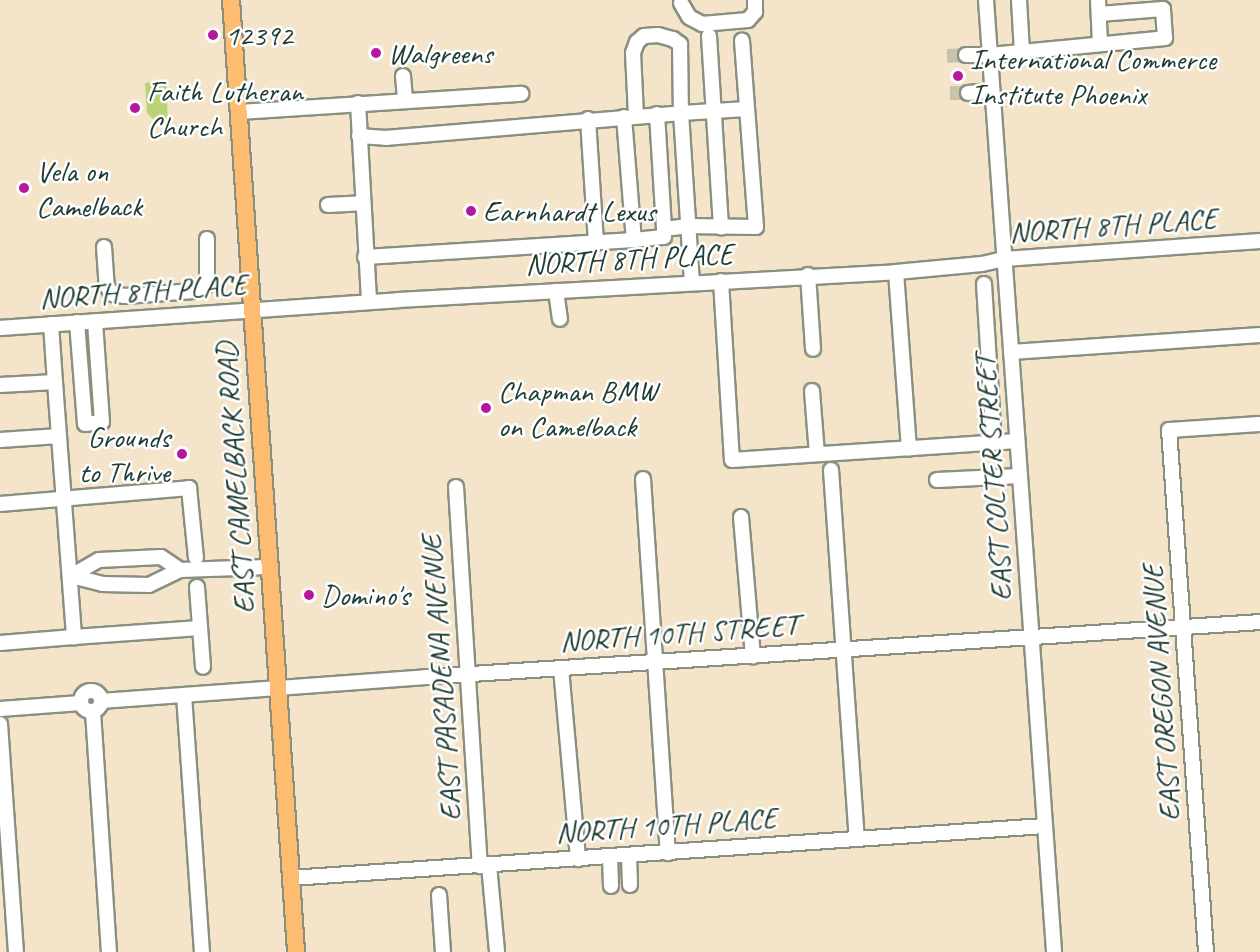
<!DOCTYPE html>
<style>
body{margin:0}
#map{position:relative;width:1260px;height:952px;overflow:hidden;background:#f4e4ca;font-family:Caveat,sans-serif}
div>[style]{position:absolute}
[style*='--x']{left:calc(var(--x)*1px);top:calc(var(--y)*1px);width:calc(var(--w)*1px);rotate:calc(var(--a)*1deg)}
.green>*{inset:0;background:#bbd377}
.minor-tunnel>*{height:14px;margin-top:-7px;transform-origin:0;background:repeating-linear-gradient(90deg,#c9c3ac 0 14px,transparent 0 21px)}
.roads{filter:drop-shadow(2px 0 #8a907f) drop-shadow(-2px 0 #8a907f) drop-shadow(0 2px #8a907f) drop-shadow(0 -2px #8a907f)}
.minor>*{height:14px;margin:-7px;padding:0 7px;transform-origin:7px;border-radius:7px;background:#fff}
.minor>.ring{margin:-7px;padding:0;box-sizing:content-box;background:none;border:14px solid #fff;border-radius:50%}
.major>*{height:16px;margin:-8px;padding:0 8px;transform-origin:8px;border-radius:8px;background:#fdbc6f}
.dots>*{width:16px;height:16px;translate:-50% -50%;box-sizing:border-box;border:3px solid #fff;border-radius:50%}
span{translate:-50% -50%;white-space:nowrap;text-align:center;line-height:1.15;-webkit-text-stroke:5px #fff;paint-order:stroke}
.poi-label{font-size:30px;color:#1f3d34}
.left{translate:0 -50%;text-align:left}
.right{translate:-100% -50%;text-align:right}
.street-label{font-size:30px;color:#1f3d34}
</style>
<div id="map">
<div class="green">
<div style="clip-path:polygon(166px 81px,168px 121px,156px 122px,147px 113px,145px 83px)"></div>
</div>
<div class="minor-tunnel">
<div style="--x:947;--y:56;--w:19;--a:-3"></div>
<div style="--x:950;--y:93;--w:18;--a:0"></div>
</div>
<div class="roads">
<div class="minor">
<div style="--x:986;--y:0;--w:954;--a:85.91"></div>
<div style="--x:1019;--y:0;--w:52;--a:86.7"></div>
<div style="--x:1098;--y:0;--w:44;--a:87.4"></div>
<div style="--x:681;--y:3;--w:16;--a:60"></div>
<div style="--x:689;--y:17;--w:15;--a:28"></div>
<div style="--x:702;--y:24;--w:46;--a:-5"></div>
<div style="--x:748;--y:20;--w:11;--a:-49"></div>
<div style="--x:755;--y:12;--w:12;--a:-90"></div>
<div style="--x:709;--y:36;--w:192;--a:86.4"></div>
<div style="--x:966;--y:55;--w:24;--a:0"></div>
<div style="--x:990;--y:55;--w:176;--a:-5.5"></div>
<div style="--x:1165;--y:38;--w:29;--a:-94"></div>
<div style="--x:1163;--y:9;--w:64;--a:175.5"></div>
<div style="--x:403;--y:76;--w:25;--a:85"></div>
<div style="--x:968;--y:93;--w:24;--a:-5"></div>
<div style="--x:358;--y:103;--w:199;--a:86.8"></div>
<div style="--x:239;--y:112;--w:283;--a:-3.7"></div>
<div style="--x:657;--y:114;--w:115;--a:86.5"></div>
<div style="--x:636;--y:116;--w:63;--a:-92.7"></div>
<div style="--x:633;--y:53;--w:12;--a:-70"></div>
<div style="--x:637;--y:42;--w:9;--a:-41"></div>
<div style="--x:644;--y:36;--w:14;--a:-4"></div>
<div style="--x:658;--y:35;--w:16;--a:15"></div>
<div style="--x:673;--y:39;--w:9;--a:36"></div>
<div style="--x:680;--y:44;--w:69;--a:89.2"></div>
<div style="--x:681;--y:113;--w:66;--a:-3.5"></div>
<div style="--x:624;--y:117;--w:123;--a:85.4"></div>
<div style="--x:634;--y:240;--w:30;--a:-6"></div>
<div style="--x:664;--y:237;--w:8;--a:-90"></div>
<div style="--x:664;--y:229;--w:23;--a:-7"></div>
<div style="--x:687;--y:226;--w:69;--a:0.8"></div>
<div style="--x:756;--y:227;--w:187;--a:-94.3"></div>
<div style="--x:588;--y:119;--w:124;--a:86.3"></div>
<div style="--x:359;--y:136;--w:27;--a:4"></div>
<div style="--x:386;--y:138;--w:296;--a:-4.8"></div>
<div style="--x:681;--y:113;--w:169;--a:86.3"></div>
<div style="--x:328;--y:205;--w:34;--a:-3"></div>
<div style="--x:104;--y:247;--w:39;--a:86"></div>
<div style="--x:107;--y:286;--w:9;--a:58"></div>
<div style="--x:112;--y:294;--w:13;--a:9"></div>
<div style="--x:125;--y:296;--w:69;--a:-4.1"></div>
<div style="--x:194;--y:291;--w:14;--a:-25"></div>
<div style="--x:207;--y:285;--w:46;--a:-90"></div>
<div style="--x:365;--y:257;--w:270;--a:-3.6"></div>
<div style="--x:896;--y:272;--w:177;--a:85.8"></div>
<div style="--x:808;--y:275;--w:74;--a:86.1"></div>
<div style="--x:721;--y:281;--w:179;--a:86.5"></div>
<div style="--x:732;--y:460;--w:286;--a:-3.8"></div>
<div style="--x:984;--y:284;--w:159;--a:86.4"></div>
<div style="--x:556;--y:291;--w:28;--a:82"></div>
<div style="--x:77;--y:322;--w:102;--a:85.5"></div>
<div style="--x:85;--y:424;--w:17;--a:-7"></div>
<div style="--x:102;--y:422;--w:101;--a:-94"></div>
<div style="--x:51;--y:324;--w:58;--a:86.1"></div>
<div style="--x:0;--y:328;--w:399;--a:-4"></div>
<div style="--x:398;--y:300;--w:499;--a:-3.2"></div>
<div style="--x:896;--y:272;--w:86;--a:-5.3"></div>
<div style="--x:982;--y:264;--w:23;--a:-13"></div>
<div style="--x:1004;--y:259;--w:257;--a:-4"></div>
<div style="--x:1011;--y:352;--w:250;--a:-3.9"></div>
<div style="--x:0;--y:385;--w:55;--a:-3.1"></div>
<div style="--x:55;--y:382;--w:54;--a:85.8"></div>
<div style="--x:59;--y:436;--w:59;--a:176.1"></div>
<div style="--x:812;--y:391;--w:63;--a:85.5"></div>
<div style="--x:59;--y:436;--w:202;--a:85.7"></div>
<div style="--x:74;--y:637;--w:126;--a:-4.1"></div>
<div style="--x:831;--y:470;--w:370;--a:86"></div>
<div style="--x:643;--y:479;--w:375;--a:86.2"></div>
<div style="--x:937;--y:480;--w:83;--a:-2.8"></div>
<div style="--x:456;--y:487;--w:380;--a:86.4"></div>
<div style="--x:0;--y:504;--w:190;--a:-4.8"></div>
<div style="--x:189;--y:488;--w:70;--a:84.3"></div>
<div style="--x:741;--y:517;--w:140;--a:85.1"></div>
<div style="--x:71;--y:576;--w:32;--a:14"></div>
<div style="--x:102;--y:584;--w:47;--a:1.2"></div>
<div style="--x:149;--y:585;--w:34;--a:-26"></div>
<div style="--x:180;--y:570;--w:88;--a:-2"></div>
<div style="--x:71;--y:576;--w:32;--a:-30"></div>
<div style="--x:99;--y:560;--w:62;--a:-2.8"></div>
<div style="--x:161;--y:557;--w:23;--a:34"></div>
<div style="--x:197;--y:587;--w:80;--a:85.7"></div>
<div style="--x:0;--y:643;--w:74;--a:-4.6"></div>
<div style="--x:561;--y:668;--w:192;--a:84.9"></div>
<div class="ring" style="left:81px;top:691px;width:6px;height:6px"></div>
<div style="--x:184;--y:695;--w:258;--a:86"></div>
<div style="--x:101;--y:701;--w:326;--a:-4.2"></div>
<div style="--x:426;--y:677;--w:836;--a:-3.77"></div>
<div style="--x:0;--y:709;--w:81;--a:-4.2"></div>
<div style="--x:93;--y:712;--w:241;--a:86.2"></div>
<div style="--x:0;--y:724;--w:229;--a:86"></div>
<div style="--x:629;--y:856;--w:29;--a:88"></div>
<div style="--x:610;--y:857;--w:29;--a:88"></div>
<div style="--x:489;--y:865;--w:87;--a:84.7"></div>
<div style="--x:291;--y:878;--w:756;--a:-3.95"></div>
<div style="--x:439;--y:895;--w:57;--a:86"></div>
<div style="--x:1206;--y:952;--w:523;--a:-94.05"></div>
<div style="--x:1169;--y:430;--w:91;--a:-3.8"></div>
</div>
<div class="major">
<div style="--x:231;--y:0;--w:954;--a:86.09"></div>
</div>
</div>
<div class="dots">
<div style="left:213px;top:35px;background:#b5179e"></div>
<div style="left:376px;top:53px;background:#b5179e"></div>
<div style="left:958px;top:76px;background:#b5179e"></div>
<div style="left:135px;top:108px;background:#b5179e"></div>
<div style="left:24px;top:188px;background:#b5179e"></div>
<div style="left:471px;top:211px;background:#b5179e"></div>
<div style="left:486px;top:408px;background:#b5179e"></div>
<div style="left:182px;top:454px;background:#b5179e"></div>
<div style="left:309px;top:595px;background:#b5179e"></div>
</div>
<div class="poi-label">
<span class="left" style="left:225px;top:35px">12392</span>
<span class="left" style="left:388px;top:53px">Walgreens</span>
<span class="left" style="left:970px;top:76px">International Commerce<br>Institute Phoenix</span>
<span class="left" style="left:147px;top:108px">Faith Lutheran<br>Church</span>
<span class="left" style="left:36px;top:188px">Vela on<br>Camelback</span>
<span class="left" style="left:483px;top:211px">Earnhardt Lexus</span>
<span class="left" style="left:498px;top:408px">Chapman BMW<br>on Camelback</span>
<span class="right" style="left:170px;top:454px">Grounds<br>to Thrive</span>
<span class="left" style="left:321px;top:595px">Domino's</span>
</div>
<div class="street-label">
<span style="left:1113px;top:225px;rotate:-4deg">NORTH 8TH PLACE</span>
<span style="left:629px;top:259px;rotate:-3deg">NORTH 8TH PLACE</span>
<span style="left:143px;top:291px;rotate:-4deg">NORTH 8TH PLACE</span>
<span style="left:235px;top:478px;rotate:-94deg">EAST CAMELBACK ROAD</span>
<span style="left:993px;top:478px;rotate:-94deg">EAST COLTER STREET</span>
<span style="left:679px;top:633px;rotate:-4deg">NORTH 10TH STREET</span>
<span style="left:441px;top:678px;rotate:-94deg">EAST PASADENA AVENUE</span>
<span style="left:1161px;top:693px;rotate:-94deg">EAST OREGON AVENUE</span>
<span style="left:666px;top:825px;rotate:-4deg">NORTH 10TH PLACE</span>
</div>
</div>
